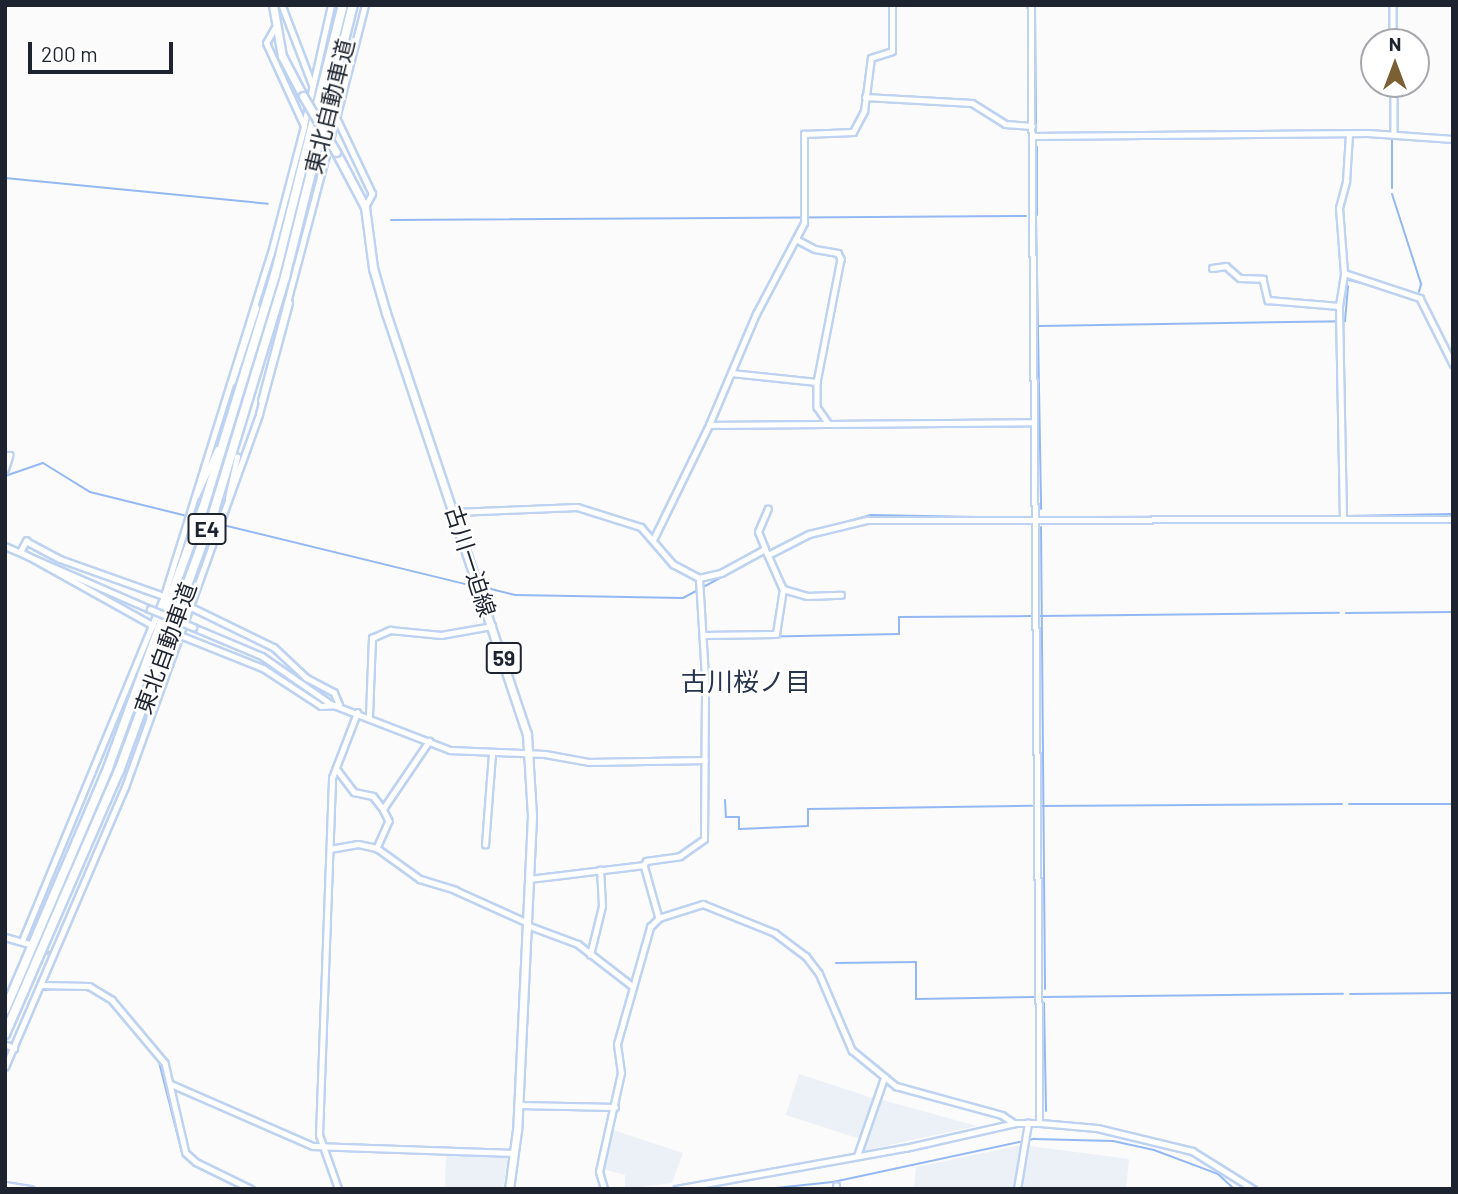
<!DOCTYPE html>
<meta charset="utf-8">
<style>
body{margin:0}
#map{position:relative;width:1458px;height:1194px;overflow:hidden;background:#fbfbfb;font-family:Barlow,"Noto Sans JP",sans-serif}
div>[style]{position:absolute}
[style*='--x']{left:calc(var(--x)*1px);top:calc(var(--y)*1px);width:calc(var(--w)*1px);rotate:calc(var(--a)*1deg)}
.built>*{inset:0;background:#ecf1f8;transform-origin:0 0}
.stream>*{height:2px;margin:-1px;padding:0 1px;transform-origin:1px;border-radius:1px;background:#94b8f3}
.minor-tunnel>*{height:4.5px;margin-top:-2.25px;transform-origin:0;background:repeating-linear-gradient(90deg,#cfd0d2 0 4.5px,transparent 0 6.5px)}
.roads{filter:drop-shadow(2px 0 #bed2f1) drop-shadow(-2px 0 #bed2f1) drop-shadow(0 2px #bed2f1) drop-shadow(0 -2px #bed2f1)}
.minor>*{height:4.5px;margin:-2.25px;padding:0 2.25px;transform-origin:2.25px;border-radius:2.25px;background:#fff}
.tertiary>*{height:5px;margin:-2.5px;padding:0 2.5px;transform-origin:2.5px;border-radius:2.5px;background:#fff}
.primary>*{height:7px;margin:-3.5px;padding:0 3.5px;transform-origin:3.5px;border-radius:3.5px;background:#fff}
.motorway>*{height:8px;margin:-4px;padding:0 4px;transform-origin:4px;border-radius:4px;background:#fff}
.bridges{filter:drop-shadow(2px 0 #bed2f1) drop-shadow(-2px 0 #bed2f1) drop-shadow(0 2px #bed2f1) drop-shadow(0 -2px #bed2f1)}
.minor-bridge>*{height:4.5px;margin:-2.25px;padding:0 2.25px;transform-origin:2.25px;border-radius:2.25px;background:#fff}
.primary-bridge>*{height:7px;margin:-3.5px;padding:0 3.5px;transform-origin:3.5px;border-radius:3.5px;background:#fff}
span{translate:-50% -50%;white-space:nowrap;text-align:center;line-height:1.15;-webkit-text-stroke:5px #fff;paint-order:stroke}
.shield-label span{padding:2px 5px;background:#fff;border:2px solid;border-radius:5px;-webkit-text-stroke-width:0}
.shield-label{font-size:21px;color:#1d2430;font-weight:700}
.street-label{font-size:23px;color:#1d2430}
.quarter-label{font-size:26px;color:#26344d}
.frame{position:absolute;inset:0;border:7px solid #1d2430;pointer-events:none}
.north{position:absolute;left:1360px;top:28px;width:70px;height:70px;box-sizing:border-box;background:#fff;border:2px solid #a5a7ac;border-radius:50%;rotate:0deg;font-size:19px;font-weight:700;line-height:28px;text-align:center;color:#1d2430}
.north::after{content:'';display:block;margin:auto;width:24px;height:32px;background:#7a6032;clip-path:polygon(50% 0,100% 100%,50% 72%,0 100%)}
.scale{position:absolute;left:28px;top:42px;width:145px;height:32px;box-sizing:border-box;border:4px solid #1d2430;border-top:0;padding-left:9px;font-size:21px;line-height:24px;white-space:nowrap;color:#1d2430;-webkit-text-stroke:5px #fff;paint-order:stroke}
</style>
<div id="map">
<div class="built">
<div style="left:799px;top:1074px;width:79px;height:43px;rotate:18deg"></div>
<div style="clip-path:polygon(879px 1099px,977px 1126px,862px 1151px)"></div>
<div style="clip-path:polygon(613px 1130px,683px 1153px,672px 1183px,625px 1189px,625px 1175px,603px 1169px)"></div>
<div style="clip-path:polygon(1021px 1145px,1013px 1189px,914px 1189px,916px 1167px)"></div>
<div style="clip-path:polygon(1030px 1146px,1129px 1159px,1126px 1189px,1021px 1189px)"></div>
<div style="clip-path:polygon(446px 1153px,508px 1156px,503px 1189px,445px 1189px)"></div>
</div>
<div class="stream">
<div style="--x:1035;--y:5;--w:124;--a:89.5"></div>
<div style="--x:1392;--y:84;--w:9;--a:90"></div>
<div style="--x:1037;--y:147;--w:68;--a:90"></div>
<div style="--x:5;--y:178;--w:264;--a:5.6"></div>
<div style="--x:1392;--y:188;--w:50;--a:-90"></div>
<div style="--x:1392;--y:138;--w:61;--a:3.8"></div>
<div style="--x:1392;--y:194;--w:95;--a:72.1"></div>
<div style="--x:1421;--y:284;--w:8;--a:104"></div>
<div style="--x:1036;--y:216;--w:293;--a:89"></div>
<div style="--x:391;--y:220;--w:635;--a:-0.36"></div>
<div style="--x:1349;--y:280;--w:41;--a:14"></div>
<div style="--x:1039;--y:326;--w:306;--a:-0.9"></div>
<div style="--x:1345;--y:321;--w:35;--a:-85"></div>
<div style="--x:1442;--y:348;--w:25;--a:63"></div>
<div style="--x:5;--y:476;--w:40;--a:-18.9"></div>
<div style="--x:43;--y:463;--w:55;--a:31.7"></div>
<div style="--x:90;--y:492;--w:100;--a:13.9"></div>
<div style="--x:1345;--y:516;--w:108;--a:-1.1"></div>
<div style="--x:1090;--y:517;--w:250;--a:-0.2"></div>
<div style="--x:223;--y:525;--w:257;--a:13.7"></div>
<div style="--x:1041;--y:527;--w:462;--a:89.5"></div>
<div style="--x:810;--y:532;--w:63;--a:-15.6"></div>
<div style="--x:871;--y:515;--w:158;--a:1.1"></div>
<div style="--x:769;--y:551;--w:40;--a:-25"></div>
<div style="--x:487;--y:588;--w:29;--a:14"></div>
<div style="--x:515;--y:595;--w:168;--a:1"></div>
<div style="--x:683;--y:598;--w:92;--a:-28.5"></div>
<div style="--x:1346;--y:613;--w:107;--a:-0.5"></div>
<div style="--x:1039;--y:616;--w:300;--a:-0.6"></div>
<div style="--x:707;--y:638;--w:192;--a:-1.2"></div>
<div style="--x:899;--y:634;--w:17;--a:-90"></div>
<div style="--x:899;--y:617;--w:132;--a:-0.4"></div>
<div style="--x:725;--y:800;--w:17;--a:87"></div>
<div style="--x:726;--y:817;--w:13;--a:0"></div>
<div style="--x:739;--y:817;--w:12;--a:90"></div>
<div style="--x:739;--y:829;--w:69;--a:-2.5"></div>
<div style="--x:808;--y:826;--w:17;--a:-90"></div>
<div style="--x:808;--y:809;--w:224;--a:-0.8"></div>
<div style="--x:1349;--y:804;--w:104;--a:0"></div>
<div style="--x:1041;--y:806;--w:301;--a:-0.4"></div>
<div style="--x:836;--y:963;--w:80;--a:-0.7"></div>
<div style="--x:916;--y:962;--w:37;--a:90"></div>
<div style="--x:916;--y:999;--w:119;--a:-1"></div>
<div style="--x:79;--y:988;--w:19;--a:16"></div>
<div style="--x:43;--y:990;--w:27;--a:-4"></div>
<div style="--x:1350;--y:994;--w:103;--a:-0.6"></div>
<div style="--x:1043;--y:997;--w:300;--a:-0.6"></div>
<div style="--x:105;--y:998;--w:29;--a:46"></div>
<div style="--x:1044;--y:1003;--w:108;--a:88.9"></div>
<div style="--x:158;--y:1058;--w:98;--a:75.8"></div>
<div style="--x:182;--y:1153;--w:16;--a:47"></div>
<div style="--x:193;--y:1165;--w:54;--a:26.6"></div>
<div style="--x:766;--y:1189;--w:67;--a:-6"></div>
<div style="--x:833;--y:1182;--w:206;--a:-12.1"></div>
<div style="--x:1034;--y:1139;--w:79;--a:1.5"></div>
<div style="--x:1113;--y:1141;--w:42;--a:12.4"></div>
<div style="--x:1154;--y:1150;--w:68;--a:20.6"></div>
<div style="--x:1218;--y:1174;--w:22;--a:43"></div>
</div>
<div class="minor-tunnel">
<div style="--x:99;--y:777;--w:22;--a:21"></div>
<div style="--x:40;--y:949;--w:11;--a:22"></div>
</div>
<div class="roads">
<div class="minor">
<div style="--x:282;--y:5;--w:87;--a:69.1"></div>
<div style="--x:1031;--y:5;--w:1118;--a:89.54"></div>
<div style="--x:1393;--y:5;--w:37;--a:90"></div>
<div style="--x:1394;--y:84;--w:50;--a:90"></div>
<div style="--x:865;--y:97;--w:107;--a:3.2"></div>
<div style="--x:972;--y:103;--w:39;--a:32"></div>
<div style="--x:1005;--y:124;--w:27;--a:4"></div>
<div style="--x:304;--y:125;--w:123;--a:-77.3"></div>
<div style="--x:1032;--y:136;--w:336;--a:-0.5"></div>
<div style="--x:1368;--y:133;--w:85;--a:4"></div>
<div style="--x:365;--y:207;--w:15;--a:-62"></div>
<div style="--x:372;--y:194;--w:84;--a:-115.3"></div>
<div style="--x:336;--y:118;--w:117;--a:-75.6"></div>
<div style="--x:796;--y:239;--w:21;--a:28"></div>
<div style="--x:815;--y:249;--w:23;--a:10"></div>
<div style="--x:838;--y:253;--w:7;--a:63"></div>
<div style="--x:841;--y:259;--w:125;--a:101"></div>
<div style="--x:817;--y:382;--w:25;--a:90"></div>
<div style="--x:817;--y:407;--w:19;--a:55"></div>
<div style="--x:1212;--y:268;--w:14;--a:-8"></div>
<div style="--x:1226;--y:266;--w:18;--a:41"></div>
<div style="--x:1240;--y:278;--w:23;--a:2"></div>
<div style="--x:1263;--y:279;--w:22;--a:77"></div>
<div style="--x:1268;--y:300;--w:71;--a:4.8"></div>
<div style="--x:1344;--y:273;--w:80;--a:18.2"></div>
<div style="--x:1420;--y:298;--w:74;--a:63.4"></div>
<div style="--x:731;--y:373;--w:86;--a:6"></div>
<div style="--x:232;--y:382;--w:78;--a:-72"></div>
<div style="--x:261;--y:401;--w:293;--a:-75.2"></div>
<div style="--x:709;--y:425;--w:324;--a:-0.5"></div>
<div style="--x:5;--y:455;--w:5;--a:0"></div>
<div style="--x:10;--y:455;--w:16;--a:108"></div>
<div style="--x:196;--y:496;--w:51;--a:-65.5"></div>
<div style="--x:228;--y:498;--w:42;--a:-77.6"></div>
<div style="--x:455;--y:512;--w:122;--a:-2.3"></div>
<div style="--x:577;--y:507;--w:67;--a:17.4"></div>
<div style="--x:641;--y:527;--w:49;--a:49.1"></div>
<div style="--x:673;--y:564;--w:30;--a:28"></div>
<div style="--x:699;--y:578;--w:23;--a:-13"></div>
<div style="--x:721;--y:573;--w:50;--a:-28.6"></div>
<div style="--x:765;--y:549;--w:7;--a:63"></div>
<div style="--x:768;--y:555;--w:46;--a:-27.1"></div>
<div style="--x:809;--y:534;--w:60;--a:-13.6"></div>
<div style="--x:867;--y:520;--w:586;--a:-0.1"></div>
<div style="--x:1343;--y:519;--w:213;--a:-91.1"></div>
<div style="--x:1339;--y:306;--w:33;--a:-81"></div>
<div style="--x:1344;--y:273;--w:65;--a:-94.4"></div>
<div style="--x:1339;--y:208;--w:28;--a:-75"></div>
<div style="--x:1346;--y:181;--w:47;--a:-86.3"></div>
<div style="--x:654;--y:538;--w:126;--a:-64"></div>
<div style="--x:709;--y:425;--w:121;--a:-67.1"></div>
<div style="--x:756;--y:314;--w:103;--a:-62.2"></div>
<div style="--x:804;--y:223;--w:89;--a:-90"></div>
<div style="--x:804;--y:134;--w:49;--a:-2.3"></div>
<div style="--x:853;--y:132;--w:24;--a:-62"></div>
<div style="--x:864;--y:111;--w:53;--a:-82.5"></div>
<div style="--x:871;--y:58;--w:22;--a:-18"></div>
<div style="--x:892;--y:51;--w:46;--a:-90"></div>
<div style="--x:5;--y:546;--w:158;--a:23.5"></div>
<div style="--x:765;--y:549;--w:18;--a:-112"></div>
<div style="--x:758;--y:532;--w:25;--a:-67"></div>
<div style="--x:768;--y:555;--w:37;--a:66"></div>
<div style="--x:783;--y:589;--w:25;--a:16"></div>
<div style="--x:807;--y:596;--w:34;--a:-2"></div>
<div style="--x:153;--y:626;--w:152;--a:-150.9"></div>
<div style="--x:20;--y:552;--w:13;--a:-61"></div>
<div style="--x:26;--y:541;--w:38;--a:28"></div>
<div style="--x:60;--y:559;--w:110;--a:19.6"></div>
<div style="--x:164;--y:596;--w:359;--a:-72.7"></div>
<div style="--x:271;--y:253;--w:131;--a:-75.4"></div>
<div style="--x:304;--y:126;--w:91;--a:-114.6"></div>
<div style="--x:266;--y:43;--w:16;--a:-60"></div>
<div style="--x:193;--y:627;--w:75;--a:22.8"></div>
<div style="--x:262;--y:656;--w:84;--a:34.8"></div>
<div style="--x:331;--y:704;--w:128;--a:21.1"></div>
<div style="--x:450;--y:750;--w:95;--a:2.4"></div>
<div style="--x:545;--y:754;--w:45;--a:10.3"></div>
<div style="--x:589;--y:762;--w:116;--a:-1"></div>
<div style="--x:180;--y:635;--w:89;--a:21.7"></div>
<div style="--x:263;--y:668;--w:69;--a:33.2"></div>
<div style="--x:321;--y:706;--w:18;--a:-3"></div>
<div style="--x:339;--y:705;--w:13;--a:-113"></div>
<div style="--x:334;--y:693;--w:32;--a:-152"></div>
<div style="--x:306;--y:678;--w:44;--a:-136.8"></div>
<div style="--x:274;--y:648;--w:93;--a:-154"></div>
<div style="--x:703;--y:635;--w:73;--a:-0.8"></div>
<div style="--x:776;--y:634;--w:46;--a:-81.2"></div>
<div style="--x:369;--y:716;--w:78;--a:-87.8"></div>
<div style="--x:372;--y:638;--w:20;--a:-24"></div>
<div style="--x:390;--y:630;--w:51;--a:5.6"></div>
<div style="--x:441;--y:635;--w:52;--a:-10"></div>
<div style="--x:336;--y:768;--w:30;--a:53"></div>
<div style="--x:354;--y:792;--w:19;--a:12"></div>
<div style="--x:373;--y:796;--w:16;--a:52"></div>
<div style="--x:383;--y:809;--w:13;--a:63"></div>
<div style="--x:389;--y:821;--w:30;--a:114"></div>
<div style="--x:383;--y:809;--w:82;--a:-55.9"></div>
<div style="--x:485;--y:845;--w:90;--a:-85.6"></div>
<div style="--x:330;--y:849;--w:28;--a:-10"></div>
<div style="--x:358;--y:844;--w:19;--a:12"></div>
<div style="--x:377;--y:848;--w:53;--a:35.8"></div>
<div style="--x:420;--y:879;--w:37;--a:17"></div>
<div style="--x:455;--y:890;--w:78;--a:24.3"></div>
<div style="--x:644;--y:865;--w:55;--a:74.2"></div>
<div style="--x:529;--y:879;--w:116;--a:-6.9"></div>
<div style="--x:644;--y:865;--w:4;--a:-63"></div>
<div style="--x:646;--y:861;--w:34;--a:-8"></div>
<div style="--x:680;--y:856;--w:29;--a:-35"></div>
<div style="--x:704;--y:839;--w:162;--a:-89.6"></div>
<div style="--x:705;--y:677;--w:99;--a:-93.5"></div>
<div style="--x:527;--y:925;--w:54;--a:20.4"></div>
<div style="--x:578;--y:944;--w:67;--a:37.7"></div>
<div style="--x:5;--y:937;--w:25;--a:16"></div>
<div style="--x:22;--y:941;--w:373;--a:-67.6"></div>
<div style="--x:590;--y:955;--w:50;--a:-76.2"></div>
<div style="--x:602;--y:906;--w:36;--a:-93"></div>
<div style="--x:42;--y:985;--w:47;--a:1.2"></div>
<div style="--x:89;--y:986;--w:27;--a:31"></div>
<div style="--x:112;--y:1000;--w:82;--a:49.9"></div>
<div style="--x:165;--y:1063;--w:92;--a:76.9"></div>
<div style="--x:186;--y:1153;--w:13;--a:42"></div>
<div style="--x:196;--y:1162;--w:61;--a:26.1"></div>
<div style="--x:7;--y:1045;--w:8;--a:23"></div>
<div style="--x:5;--y:1067;--w:305;--a:-66.8"></div>
<div style="--x:125;--y:787;--w:396;--a:-70.2"></div>
<div style="--x:259;--y:414;--w:115;--a:-74.9"></div>
<div style="--x:171;--y:1084;--w:155;--a:23.6"></div>
<div style="--x:313;--y:1146;--w:201;--a:2"></div>
<div style="--x:519;--y:1105;--w:96;--a:1.2"></div>
<div style="--x:857;--y:1156;--w:83;--a:-70.9"></div>
<div style="--x:5;--y:1185;--w:26;--a:9"></div>
<div style="--x:338;--y:1189;--w:57;--a:-109.4"></div>
<div style="--x:319;--y:1135;--w:357;--a:-87.9"></div>
<div style="--x:332;--y:778;--w:70;--a:-69"></div>
<div style="--x:604;--y:1189;--w:18;--a:-106"></div>
<div style="--x:599;--y:1172;--w:101;--a:-77.5"></div>
<div style="--x:621;--y:1073;--w:29;--a:-98"></div>
<div style="--x:617;--y:1044;--w:122;--a:-74.2"></div>
<div style="--x:650;--y:927;--w:13;--a:-45"></div>
<div style="--x:659;--y:918;--w:46;--a:-17.7"></div>
<div style="--x:703;--y:904;--w:78;--a:21.9"></div>
<div style="--x:775;--y:933;--w:39;--a:37"></div>
<div style="--x:806;--y:956;--w:21;--a:53"></div>
<div style="--x:819;--y:973;--w:84;--a:66.8"></div>
<div style="--x:852;--y:1050;--w:57;--a:39.3"></div>
<div style="--x:896;--y:1086;--w:110;--a:15.3"></div>
<div style="--x:1002;--y:1115;--w:14;--a:34"></div>
<div style="--x:836;--y:1189;--w:3;--a:-90"></div>
<div style="--x:1017;--y:1189;--w:67;--a:-80.5"></div>
</div>
<div class="tertiary">
<div style="--x:676;--y:1189;--w:233;--a:-10.2"></div>
<div style="--x:905;--y:1148;--w:113;--a:-12.8"></div>
<div style="--x:1015;--y:1123;--w:25;--a:0"></div>
<div style="--x:1040;--y:1123;--w:57;--a:5"></div>
<div style="--x:1097;--y:1128;--w:98;--a:13.6"></div>
<div style="--x:1192;--y:1151;--w:72;--a:31.9"></div>
</div>
<div class="primary">
<div style="--x:273;--y:5;--w:52;--a:80"></div>
<div style="--x:282;--y:56;--w:45;--a:62.3"></div>
<div style="--x:336;--y:152;--w:62;--a:62.2"></div>
<div style="--x:365;--y:207;--w:62;--a:82.5"></div>
<div style="--x:373;--y:268;--w:47;--a:73.9"></div>
<div style="--x:386;--y:313;--w:444;--a:71.5"></div>
<div style="--x:527;--y:734;--w:82;--a:86.5"></div>
<div style="--x:532;--y:816;--w:314;--a:92.7"></div>
<div style="--x:517;--y:1130;--w:60;--a:97.7"></div>
</div>
<div class="motorway">
<div style="--x:5;--y:1010;--w:263;--a:-66.9"></div>
<div style="--x:108;--y:768;--w:276;--a:-69.9"></div>
<div style="--x:203;--y:509;--w:245;--a:-72.9"></div>
<div style="--x:275;--y:275;--w:278;--a:-75.9"></div>
<div style="--x:5;--y:1034;--w:287;--a:-66.6"></div>
<div style="--x:119;--y:771;--w:277;--a:-69.9"></div>
<div style="--x:214;--y:511;--w:245;--a:-73.1"></div>
<div style="--x:285;--y:277;--w:280;--a:-76"></div>
</div>
</div>
<div class="bridges">
<div class="minor-bridge">
<div style="--x:150;--y:609;--w:47;--a:22.7"></div>
</div>
<div class="primary-bridge">
<div style="--x:303;--y:96;--w:65;--a:59.5"></div>
</div>
</div>
<div class="shield-label">
<span style="left:207px;top:529px">E4</span>
<span style="left:504px;top:658px">59</span>
</div>
<div class="street-label">
<span style="left:329px;top:106px;rotate:-76deg">東北自動車道</span>
<span style="left:471px;top:561px;rotate:72deg">古川一迫線</span>
<span style="left:165px;top:648px;rotate:-70deg">東北自動車道</span>
</div>
<div class="quarter-label">
<span style="left:746px;top:681px">古川桜ノ目</span>
</div>
<div class="frame"></div>
<div class="north">N</div>
<div class="scale">200 m</div>
</div>
